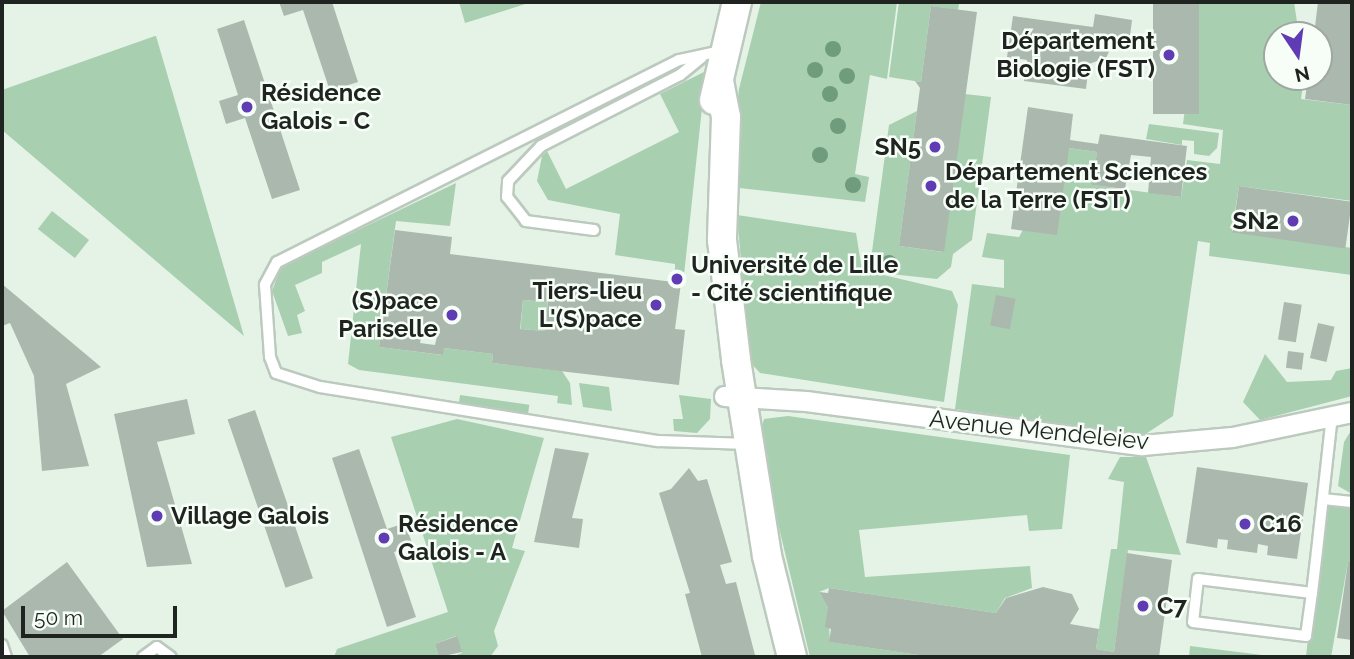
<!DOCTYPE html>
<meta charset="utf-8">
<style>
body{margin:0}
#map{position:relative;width:1354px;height:659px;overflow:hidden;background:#e5f3e7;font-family:Raleway,sans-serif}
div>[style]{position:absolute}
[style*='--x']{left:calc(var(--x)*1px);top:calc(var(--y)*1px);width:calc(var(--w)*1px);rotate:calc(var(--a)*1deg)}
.green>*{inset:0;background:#a8cfb0;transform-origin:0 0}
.building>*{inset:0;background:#abb8ad;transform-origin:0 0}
.roads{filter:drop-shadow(2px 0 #bcc9be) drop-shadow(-2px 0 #bcc9be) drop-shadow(0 2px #bcc9be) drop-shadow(0 -2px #bcc9be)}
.lane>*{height:10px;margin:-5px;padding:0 5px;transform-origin:5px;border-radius:5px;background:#fff}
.street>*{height:19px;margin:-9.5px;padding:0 9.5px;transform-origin:9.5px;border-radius:9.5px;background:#fff}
.secondary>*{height:28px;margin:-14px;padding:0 14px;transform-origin:14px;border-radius:14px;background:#fff}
.trees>*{width:16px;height:16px;margin:-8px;border-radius:50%;background:#709c7e}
.dots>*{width:19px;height:19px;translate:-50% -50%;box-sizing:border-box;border:4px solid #f6fef7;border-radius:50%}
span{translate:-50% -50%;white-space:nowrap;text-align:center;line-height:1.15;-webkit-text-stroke:5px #f6fef7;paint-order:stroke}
.poi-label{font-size:24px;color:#1f2420;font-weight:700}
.right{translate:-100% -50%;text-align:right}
.left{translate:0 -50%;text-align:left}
.street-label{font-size:24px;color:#1f2420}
.frame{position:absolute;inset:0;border:4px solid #1f2420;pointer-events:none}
.north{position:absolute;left:1263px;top:21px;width:70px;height:70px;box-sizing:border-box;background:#f6fef7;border:2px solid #a0a7a1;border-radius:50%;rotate:167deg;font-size:19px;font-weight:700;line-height:28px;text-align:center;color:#1f2420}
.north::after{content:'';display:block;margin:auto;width:24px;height:32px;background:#603cb4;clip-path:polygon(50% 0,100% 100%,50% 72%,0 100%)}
.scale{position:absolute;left:21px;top:606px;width:156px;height:32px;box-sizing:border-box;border:4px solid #1f2420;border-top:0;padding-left:9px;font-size:21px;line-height:24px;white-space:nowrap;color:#1f2420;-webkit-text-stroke:5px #f6fef7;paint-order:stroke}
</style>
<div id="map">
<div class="green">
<div style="clip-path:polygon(459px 2px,532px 2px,465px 23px)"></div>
<div style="clip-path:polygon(761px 2px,897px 2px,887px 79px,870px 75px,855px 174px,869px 177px,865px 202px,739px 188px,730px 180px,739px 89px)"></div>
<div style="clip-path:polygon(899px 2px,959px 4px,958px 10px,931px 6px,921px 82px,889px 77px)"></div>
<div style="clip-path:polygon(1199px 2px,1294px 2px,1299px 35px,1277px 35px,1277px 77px,1304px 77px,1301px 99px,1352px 105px,1352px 201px,1239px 186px,1232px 231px,1352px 248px,1352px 275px,1209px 256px,1210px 243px,1198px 241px,1173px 416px,1144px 435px,955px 409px,972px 284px,1004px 288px,1004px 260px,982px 257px,987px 233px,1019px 237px,1069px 148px,1097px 152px,1093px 185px,1181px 197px,1187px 160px,1220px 164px,1223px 130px,1183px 124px)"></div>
<div style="clip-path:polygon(155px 36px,156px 36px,244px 336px,2px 130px,2px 90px)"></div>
<div style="clip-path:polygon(706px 71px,684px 275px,675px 274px,675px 264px,615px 255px,620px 214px,548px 200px,537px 181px,542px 156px,547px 151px,566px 189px,679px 132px,660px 94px)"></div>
<div style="clip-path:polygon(965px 94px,991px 97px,972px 240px,953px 254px,951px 267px,937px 279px,881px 273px,871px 259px,889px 125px,917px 111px,899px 246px,943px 252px)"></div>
<div style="clip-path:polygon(1149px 124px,1219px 133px,1217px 148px,1209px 156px,1194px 154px,1194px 141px,1182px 140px,1182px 145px,1146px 139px)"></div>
<div style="clip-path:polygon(456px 183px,450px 226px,396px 221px,379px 347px,442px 355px,444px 348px,493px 354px,492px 363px,562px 371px,570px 383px,572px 405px,557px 403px,558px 396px,359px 370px,348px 364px,361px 244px,322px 262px,322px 273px,295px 285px,305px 311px,297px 315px,302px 333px,288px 336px,272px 291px,281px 267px)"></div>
<div style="left:52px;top:211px;width:47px;height:23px;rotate:38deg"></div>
<div style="clip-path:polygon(737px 215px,856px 233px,862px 270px,952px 291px,958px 305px,944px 402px,760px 373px,750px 362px)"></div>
<div style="left:523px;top:300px;width:25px;height:29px;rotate:5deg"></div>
<div style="clip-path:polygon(1265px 354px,1287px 382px,1331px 380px,1336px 371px,1352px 368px,1352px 396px,1260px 420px,1243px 402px)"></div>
<div style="clip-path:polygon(579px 383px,609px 387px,612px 411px,583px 407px)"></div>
<div style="left:460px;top:395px;width:70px;height:9px;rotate:8deg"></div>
<div style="clip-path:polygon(679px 395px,711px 399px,710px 419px,697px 433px,674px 431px,673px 419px,683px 419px)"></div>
<div style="clip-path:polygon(788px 416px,1070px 455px,1062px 529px,1029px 531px,1027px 515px,859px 530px,865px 577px,1030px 566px,1032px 588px,1005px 598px,996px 613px,829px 588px,819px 592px,828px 608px,830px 642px,933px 657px,810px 657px,758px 440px,764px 419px)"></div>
<div style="clip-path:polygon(457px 419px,544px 438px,512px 548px,525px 551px,494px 631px,498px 646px,490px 657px,451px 657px,462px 653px,456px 636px,435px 644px,439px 657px,334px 657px,337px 649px,448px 612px,391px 437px)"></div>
<div style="clip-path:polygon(1352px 429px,1352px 494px,1338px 486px,1344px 442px)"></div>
<div style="clip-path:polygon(1120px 457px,1146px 457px,1181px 555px,1128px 550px,1114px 652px,1096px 649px,1111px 549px,1117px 549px,1124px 482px,1108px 479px)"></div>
<div style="clip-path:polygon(1323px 499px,1352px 502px,1352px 562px,1348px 562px,1331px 657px,1306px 657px)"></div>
<div style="clip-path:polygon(1190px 646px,1277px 657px,1189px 657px)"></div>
</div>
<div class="building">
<div style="clip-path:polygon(279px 2px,332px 2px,358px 82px,330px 91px,303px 10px,284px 16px)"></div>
<div style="left:1153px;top:2px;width:46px;height:112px"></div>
<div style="clip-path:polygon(1318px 2px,1352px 2px,1352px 105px,1305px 99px,1308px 77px,1319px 77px,1319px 35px,1314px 35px)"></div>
<div style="clip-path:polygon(931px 6px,977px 12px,944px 252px,899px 246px,920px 88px,915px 81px,921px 82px)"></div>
<div style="clip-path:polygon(1095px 14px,1132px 20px,1129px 44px,1114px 41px,1106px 58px,1089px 64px,1086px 89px,1024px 81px,1027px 60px,1007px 57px,1013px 16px,1093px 27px)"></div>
<div style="clip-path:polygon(244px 20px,300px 190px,272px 199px,245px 118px,226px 124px,219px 101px,238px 95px,217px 29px)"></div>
<div style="clip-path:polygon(1028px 107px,1073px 114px,1070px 140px,1098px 144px,1100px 134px,1187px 146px,1181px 197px,1148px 193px,1151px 157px,1131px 155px,1125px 189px,1092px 185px,1097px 152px,1069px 148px,1057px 235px,1011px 229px)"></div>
<div style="left:1239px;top:186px;width:114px;height:47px;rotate:8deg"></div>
<div style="clip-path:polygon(evenodd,395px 230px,452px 237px,450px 254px,681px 283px,675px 329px,685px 330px,679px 385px,492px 363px,493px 354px,444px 348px,443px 355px,379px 347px,395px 230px,523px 300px,548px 302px,545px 331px,520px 329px,523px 300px,395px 230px,422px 334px,437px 336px,435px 345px,420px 343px,422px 334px)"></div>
<div style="clip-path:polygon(2px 284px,101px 367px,66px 384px,89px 466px,42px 471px,34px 376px,10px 323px,2px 326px)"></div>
<div style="left:996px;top:295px;width:20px;height:31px;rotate:11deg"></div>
<div style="left:1284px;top:302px;width:18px;height:38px;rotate:9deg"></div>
<div style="left:1318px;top:323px;width:17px;height:36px;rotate:13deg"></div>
<div style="left:1288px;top:351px;width:16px;height:17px;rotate:7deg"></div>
<div style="clip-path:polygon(187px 399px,195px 434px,157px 442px,192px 564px,147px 567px,114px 414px)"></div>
<div style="left:255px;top:410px;width:178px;height:29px;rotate:71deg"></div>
<div style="clip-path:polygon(555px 448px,589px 453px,572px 518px,583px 519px,579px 548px,534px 542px)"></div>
<div style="clip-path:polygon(359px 449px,387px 529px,405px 523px,413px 546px,394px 552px,416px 617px,387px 627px,332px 458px)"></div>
<div style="clip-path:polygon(1197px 467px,1308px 483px,1297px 559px,1267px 555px,1268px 546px,1258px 544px,1257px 553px,1227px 549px,1228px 540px,1218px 539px,1217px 548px,1186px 543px)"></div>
<div style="clip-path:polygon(689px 468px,698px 481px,707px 479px,732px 562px,720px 565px,726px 584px,736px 582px,755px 655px,750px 657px,702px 657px,685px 594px,690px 593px,659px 493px,671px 489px)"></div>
<div style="clip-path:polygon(1127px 553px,1172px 560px,1159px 657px,933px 657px,829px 642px,831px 629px,825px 627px,828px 608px,819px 592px,828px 593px,829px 588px,996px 613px,1006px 598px,1043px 587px,1072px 594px,1079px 609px,1070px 624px,1099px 629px,1096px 649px,1114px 652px)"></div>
<div style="clip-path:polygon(67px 562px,123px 639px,98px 657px,30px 657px,2px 611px)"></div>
<div style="clip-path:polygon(1348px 562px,1352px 562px,1352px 640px,1337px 638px)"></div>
<div style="clip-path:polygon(457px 636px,462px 652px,439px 657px,435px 644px)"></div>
</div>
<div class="roads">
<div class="lane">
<div style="--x:721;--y:51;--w:43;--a:167.9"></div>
<div style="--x:679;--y:60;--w:450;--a:153.3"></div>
<div style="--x:277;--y:262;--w:26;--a:118"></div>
<div style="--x:265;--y:285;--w:72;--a:86"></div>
<div style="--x:270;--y:357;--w:17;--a:69"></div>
<div style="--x:276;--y:373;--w:46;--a:17.7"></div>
<div style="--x:320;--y:387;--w:343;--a:9.1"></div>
<div style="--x:659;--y:441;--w:89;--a:1.9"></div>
<div style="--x:594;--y:230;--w:69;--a:-172.5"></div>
<div style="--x:526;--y:221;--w:31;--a:-128"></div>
<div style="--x:507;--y:197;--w:16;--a:-86"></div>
<div style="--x:508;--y:181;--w:48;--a:-46.7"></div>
<div style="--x:541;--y:146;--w:156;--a:-27.1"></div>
<div style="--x:680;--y:75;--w:28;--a:-39"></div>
<div style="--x:1323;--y:499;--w:29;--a:6"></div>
<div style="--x:1312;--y:593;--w:115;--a:-173"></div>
<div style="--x:1198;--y:579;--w:43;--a:96.6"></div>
<div style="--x:1193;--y:622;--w:114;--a:7.1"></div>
<div style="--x:1306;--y:636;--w:43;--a:-82.1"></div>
<div style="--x:1312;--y:593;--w:42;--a:-83.2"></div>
<div style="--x:1317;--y:551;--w:136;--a:-83.7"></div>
<div style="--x:2;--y:645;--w:13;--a:72"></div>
<div style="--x:143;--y:657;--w:17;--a:-36"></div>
<div style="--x:157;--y:647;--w:17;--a:36"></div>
</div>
<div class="street">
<div style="--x:724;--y:396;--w:82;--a:3.5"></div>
<div style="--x:806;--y:401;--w:339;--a:7.5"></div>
<div style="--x:1142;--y:445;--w:90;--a:-5.1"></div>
<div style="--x:1232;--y:437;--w:123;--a:-11.8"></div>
</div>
<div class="secondary">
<div style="--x:719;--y:81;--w:37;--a:79"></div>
<div style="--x:726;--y:117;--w:123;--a:91.9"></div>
<div style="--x:722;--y:240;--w:121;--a:83.3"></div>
<div style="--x:736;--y:360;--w:198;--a:81"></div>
<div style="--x:767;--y:556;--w:104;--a:76.1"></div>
<div style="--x:714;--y:100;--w:101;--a:-76.8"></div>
</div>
</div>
<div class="trees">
<div style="left:833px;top:49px"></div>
<div style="left:815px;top:70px"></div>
<div style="left:847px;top:76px"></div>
<div style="left:830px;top:94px"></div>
<div style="left:838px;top:126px"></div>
<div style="left:820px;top:155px"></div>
<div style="left:853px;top:185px"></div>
<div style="left:889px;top:263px"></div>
</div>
<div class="dots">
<div style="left:1169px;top:55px;background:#603cb4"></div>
<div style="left:247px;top:107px;background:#603cb4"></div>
<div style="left:935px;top:147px;background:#603cb4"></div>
<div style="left:931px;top:186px;background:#603cb4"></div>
<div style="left:1293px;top:221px;background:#603cb4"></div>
<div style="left:677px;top:279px;background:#603cb4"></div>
<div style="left:656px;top:305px;background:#603cb4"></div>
<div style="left:452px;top:315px;background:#603cb4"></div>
<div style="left:157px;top:516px;background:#603cb4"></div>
<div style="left:1245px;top:524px;background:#603cb4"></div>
<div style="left:384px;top:538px;background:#603cb4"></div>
<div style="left:1143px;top:606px;background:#603cb4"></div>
</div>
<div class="poi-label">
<span class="right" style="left:1155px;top:55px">Département<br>Biologie (FST)</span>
<span class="left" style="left:261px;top:107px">Résidence<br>Galois - C</span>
<span class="right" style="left:921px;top:147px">SN5</span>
<span class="left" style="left:945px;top:186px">Département Sciences<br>de la Terre (FST)</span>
<span class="right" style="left:1279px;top:221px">SN2</span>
<span class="left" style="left:691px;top:279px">Université de Lille<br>‐ Cité scientifique</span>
<span class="right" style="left:642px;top:305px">Tiers-lieu<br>L'(S)pace</span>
<span class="right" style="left:438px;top:315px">(S)pace<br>Pariselle</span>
<span class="left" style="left:171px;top:516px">Village Galois</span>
<span class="left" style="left:398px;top:538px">Résidence<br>Galois - A</span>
<span class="left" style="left:1259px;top:524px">C16</span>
<span class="left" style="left:1157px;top:606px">C7</span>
</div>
<div class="street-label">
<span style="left:1039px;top:430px;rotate:6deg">Avenue Mendeleiev</span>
</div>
<div class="frame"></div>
<div class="north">N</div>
<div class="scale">50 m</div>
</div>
